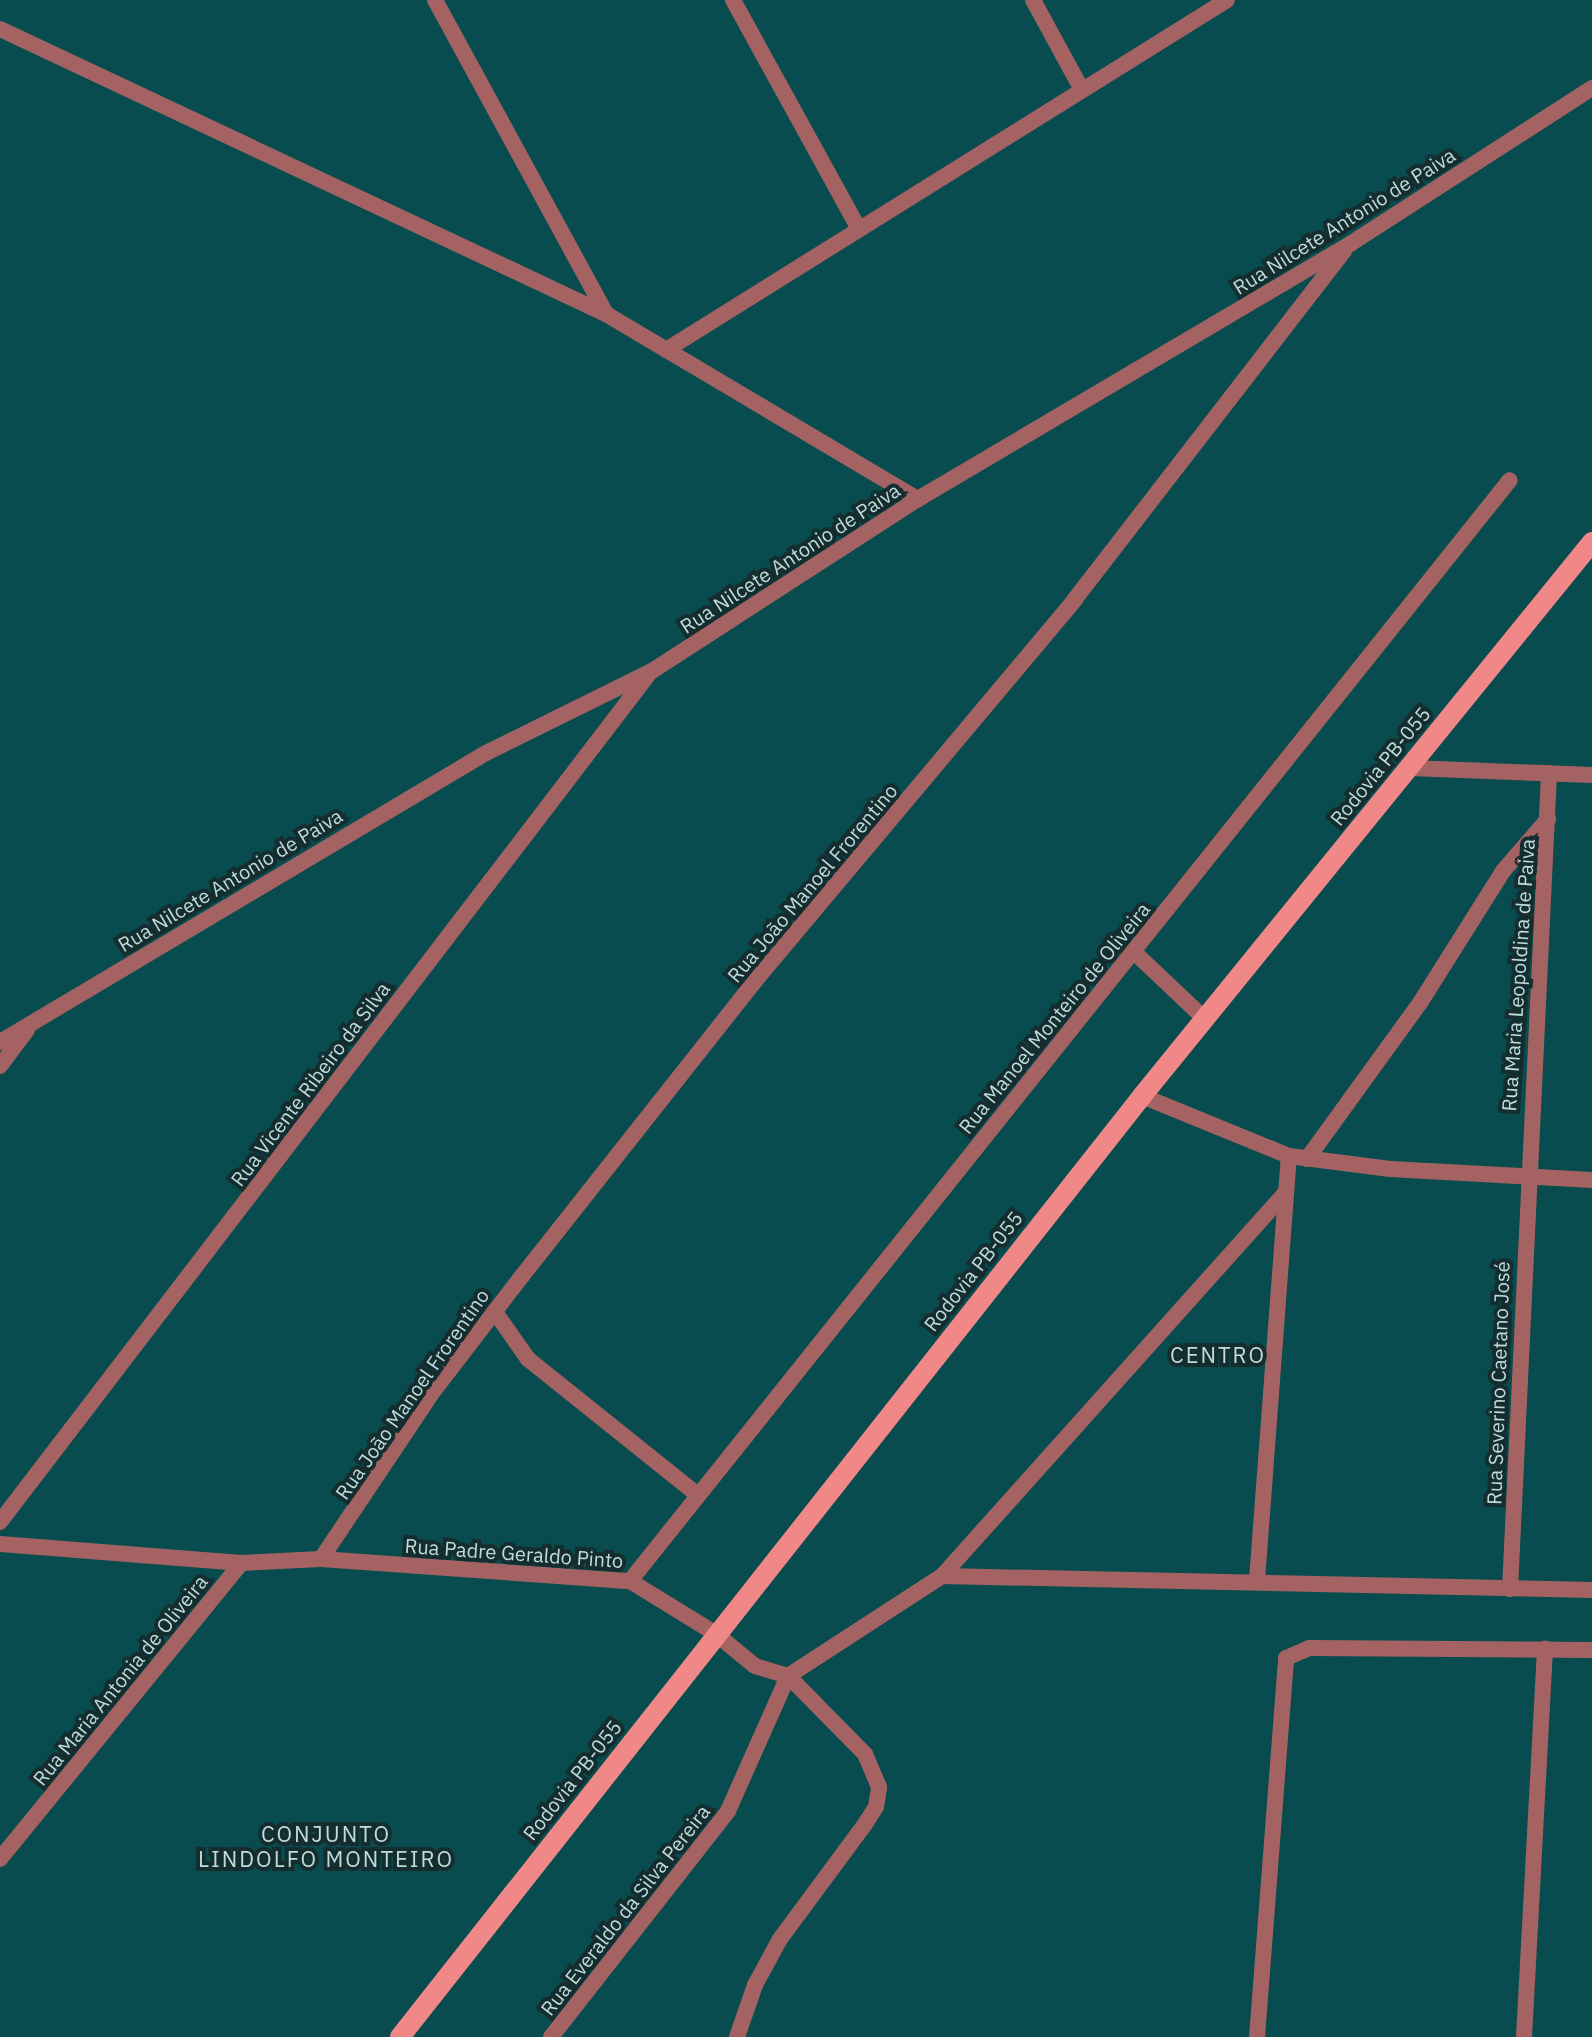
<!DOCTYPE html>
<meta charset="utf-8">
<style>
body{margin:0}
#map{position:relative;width:1592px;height:2037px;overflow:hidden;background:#084c4f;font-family:"IBM Plex Sans",sans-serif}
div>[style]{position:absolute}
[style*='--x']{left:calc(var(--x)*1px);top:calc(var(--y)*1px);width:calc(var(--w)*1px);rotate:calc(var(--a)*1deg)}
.street>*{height:16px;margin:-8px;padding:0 8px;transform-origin:8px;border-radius:8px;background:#a46362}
.primary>*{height:20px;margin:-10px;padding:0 10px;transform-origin:10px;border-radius:10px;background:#f18888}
span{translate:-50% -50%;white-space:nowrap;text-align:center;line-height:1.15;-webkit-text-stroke:8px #152d2f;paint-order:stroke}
.street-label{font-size:20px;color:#bfdcdd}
.neighbourhood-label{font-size:22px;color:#bfdcdd;letter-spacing:2px}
</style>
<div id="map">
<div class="street">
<div style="--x:435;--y:0;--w:358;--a:61.4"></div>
<div style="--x:606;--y:314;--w:363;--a:30.7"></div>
<div style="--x:733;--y:0;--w:259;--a:61.2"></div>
<div style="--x:1033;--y:0;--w:102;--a:61.4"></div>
<div style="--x:0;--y:29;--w:670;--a:25.19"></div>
<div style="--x:666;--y:350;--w:661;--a:-31.96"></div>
<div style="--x:1410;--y:768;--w:182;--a:2.2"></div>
<div style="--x:1133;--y:951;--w:99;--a:43.4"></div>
<div style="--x:0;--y:1042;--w:565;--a:-30.74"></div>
<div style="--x:486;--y:753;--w:185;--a:-26.3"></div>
<div style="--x:652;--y:671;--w:317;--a:-32.9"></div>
<div style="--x:918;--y:499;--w:502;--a:-30.55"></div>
<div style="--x:1350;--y:244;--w:288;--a:-32.8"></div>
<div style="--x:0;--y:1066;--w:45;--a:-53.1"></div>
<div style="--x:1142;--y:1096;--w:159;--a:22.2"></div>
<div style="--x:1289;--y:1156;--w:102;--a:7.3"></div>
<div style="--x:1390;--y:1169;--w:202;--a:3.1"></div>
<div style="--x:1307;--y:1159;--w:193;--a:-54.1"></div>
<div style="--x:1420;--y:1003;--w:156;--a:-57.8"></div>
<div style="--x:1503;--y:871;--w:69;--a:-49.1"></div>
<div style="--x:495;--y:1312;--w:57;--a:54.9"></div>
<div style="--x:528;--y:1359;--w:218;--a:38.7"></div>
<div style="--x:0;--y:1522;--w:1066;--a:-52.58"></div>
<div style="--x:0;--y:1544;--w:242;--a:4.5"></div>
<div style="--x:241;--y:1563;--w:80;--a:-2.9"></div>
<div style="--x:321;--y:1559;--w:310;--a:4.1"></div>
<div style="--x:630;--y:1581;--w:101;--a:31.6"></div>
<div style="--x:716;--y:1634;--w:50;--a:39.4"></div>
<div style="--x:755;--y:1666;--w:34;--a:17"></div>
<div style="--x:788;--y:1676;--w:184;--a:-33"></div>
<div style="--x:942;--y:1576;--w:650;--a:1.23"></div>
<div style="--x:321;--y:1559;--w:205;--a:-56.2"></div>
<div style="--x:435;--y:1389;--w:143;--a:-52.4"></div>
<div style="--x:522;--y:1276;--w:376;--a:-51.7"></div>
<div style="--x:755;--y:981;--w:498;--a:-50"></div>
<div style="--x:1075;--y:599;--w:440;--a:-52.3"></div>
<div style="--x:942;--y:1576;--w:516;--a:-48.14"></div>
<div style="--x:1257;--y:1580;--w:425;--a:-85.7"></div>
<div style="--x:630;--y:1581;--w:1409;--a:-51.37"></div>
<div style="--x:1510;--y:1589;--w:817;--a:-87.26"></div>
<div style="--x:0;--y:1859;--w:382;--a:-50.8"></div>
<div style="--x:551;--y:2037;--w:287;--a:-51.9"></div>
<div style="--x:728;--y:1811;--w:148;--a:-66"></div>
<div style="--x:737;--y:2037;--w:55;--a:-70.9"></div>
<div style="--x:755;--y:1985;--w:52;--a:-61.5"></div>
<div style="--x:780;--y:1939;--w:143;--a:-53.5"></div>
<div style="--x:865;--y:1824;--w:20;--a:-57"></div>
<div style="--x:876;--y:1807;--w:20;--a:-81"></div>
<div style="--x:879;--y:1787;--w:36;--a:-113"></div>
<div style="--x:865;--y:1754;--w:110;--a:-134.6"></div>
<div style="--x:1257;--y:2037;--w:380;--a:-85.6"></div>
<div style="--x:1286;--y:1658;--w:25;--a:-23"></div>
<div style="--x:1309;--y:1648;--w:283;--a:0.4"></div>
<div style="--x:1524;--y:2037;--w:389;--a:-86.9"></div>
</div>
<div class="primary">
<div style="--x:400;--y:2037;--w:1198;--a:-51.74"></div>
<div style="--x:1142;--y:1096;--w:714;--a:-50.91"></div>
</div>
<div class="street-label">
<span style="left:1344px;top:221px;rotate:-32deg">Rua Nilcete Antonio de Paiva</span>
<span style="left:790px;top:558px;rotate:-33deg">Rua Nilcete Antonio de Paiva</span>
<span style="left:1380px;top:766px;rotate:-51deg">Rodovia PB-055</span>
<span style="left:230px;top:880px;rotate:-31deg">Rua Nilcete Antonio de Paiva</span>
<span style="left:812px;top:883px;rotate:-50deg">Rua João Manoel Frorentino</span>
<span style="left:1518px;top:975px;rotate:-86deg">Rua Maria Leopoldina de Paiva</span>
<span style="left:1054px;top:1018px;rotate:-51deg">Rua Manoel Monteiro de Oliveira</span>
<span style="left:310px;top:1084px;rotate:-53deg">Rua Vicente Ribeiro da Silva</span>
<span style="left:973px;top:1271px;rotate:-52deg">Rodovia PB-055</span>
<span style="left:1498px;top:1383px;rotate:-88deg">Rua Severino Caetano José</span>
<span style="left:412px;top:1394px;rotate:-55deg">Rua João Manoel Frorentino</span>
<span style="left:514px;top:1553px;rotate:4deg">Rua Padre Geraldo Pinto</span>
<span style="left:120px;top:1680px;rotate:-51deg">Rua Maria Antonia de Oliveira</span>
<span style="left:572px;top:1780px;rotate:-52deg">Rodovia PB-055</span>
<span style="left:625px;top:1910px;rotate:-52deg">Rua Everaldo da Silva Pereira</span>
</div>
<div class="neighbourhood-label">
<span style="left:1218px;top:1355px">CENTRO</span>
<span style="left:326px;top:1846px">CONJUNTO<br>LINDOLFO MONTEIRO</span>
</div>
</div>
